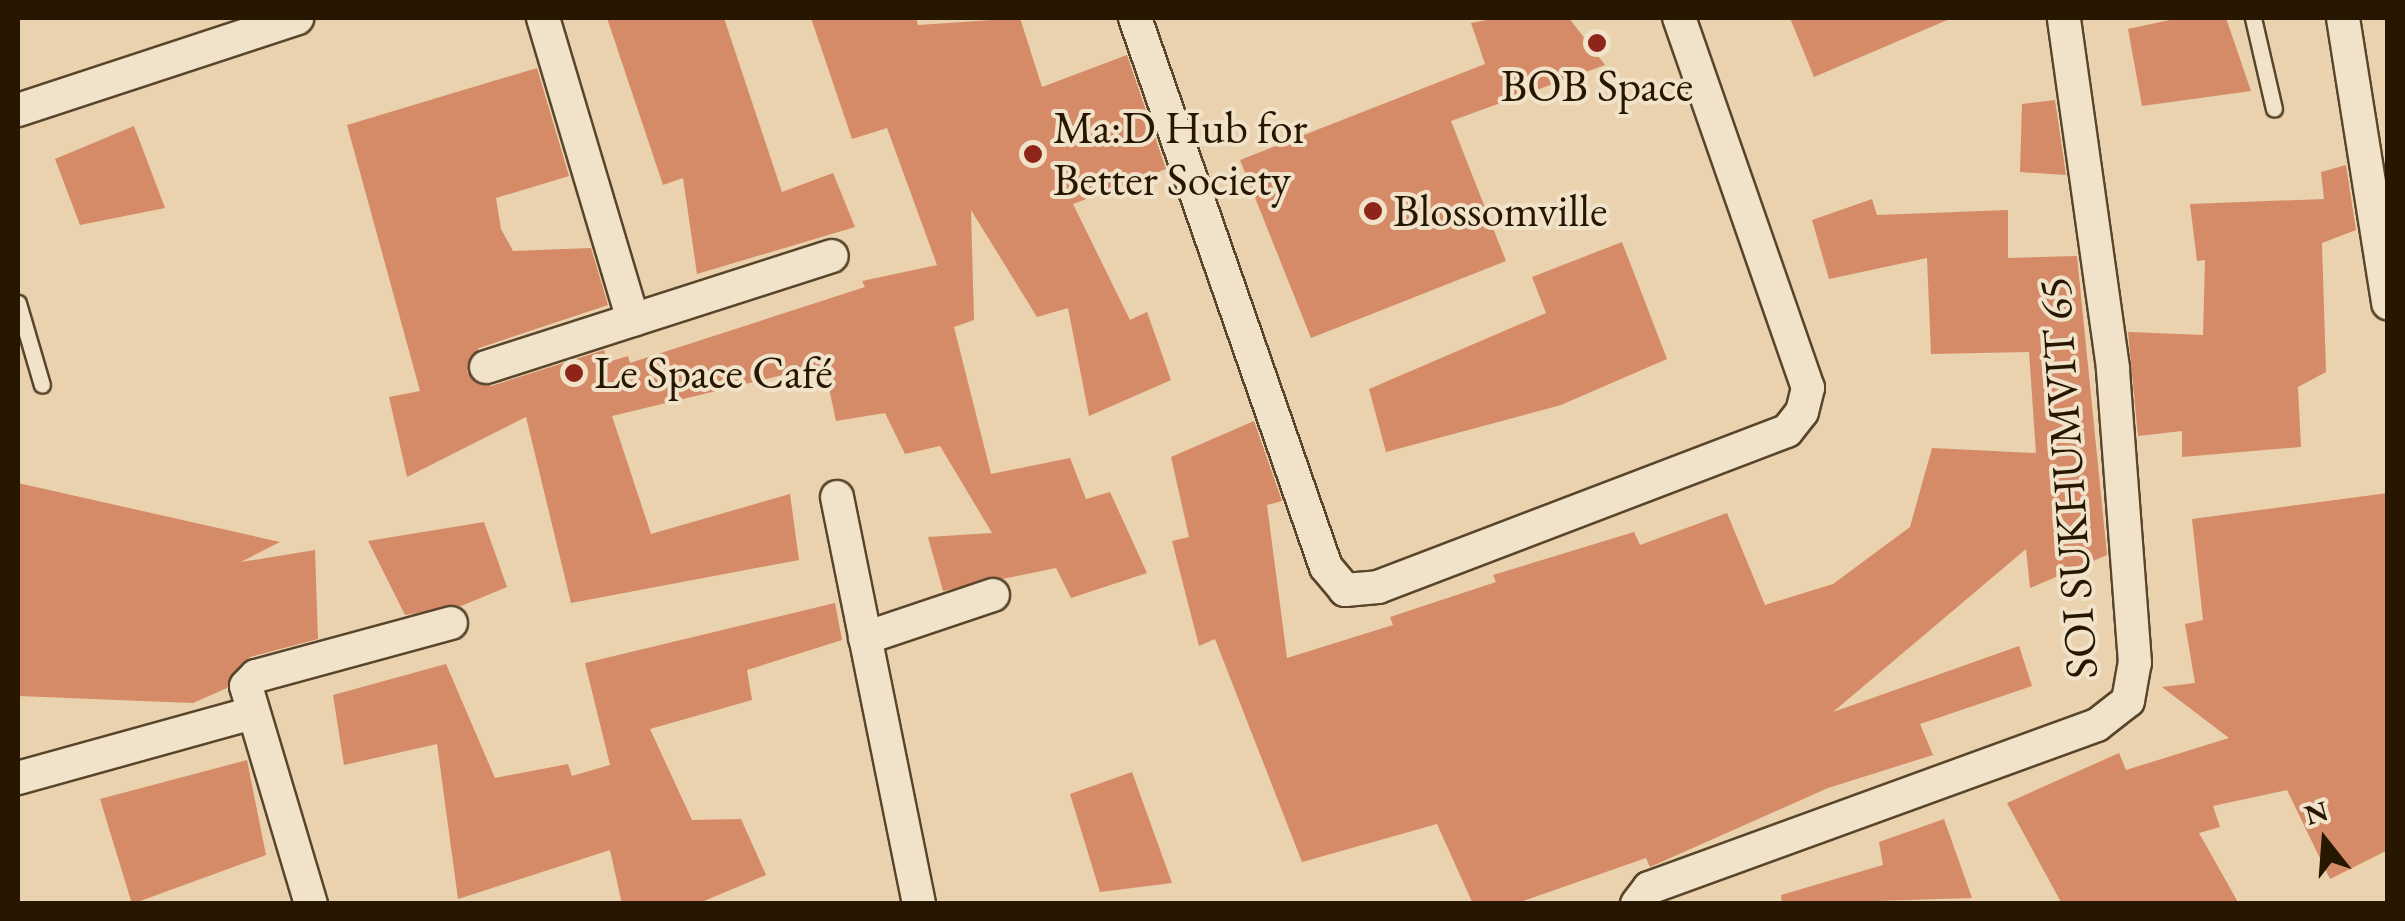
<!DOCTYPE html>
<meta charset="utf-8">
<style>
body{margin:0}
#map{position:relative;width:2405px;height:921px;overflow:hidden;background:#e9d2ad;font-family:"EB Garamond",serif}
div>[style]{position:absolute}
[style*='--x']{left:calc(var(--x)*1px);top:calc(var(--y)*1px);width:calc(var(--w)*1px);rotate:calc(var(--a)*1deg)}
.building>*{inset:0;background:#d58b68}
.roads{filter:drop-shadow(2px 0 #58452b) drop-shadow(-2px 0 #58452b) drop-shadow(0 2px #58452b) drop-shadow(0 -2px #58452b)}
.lane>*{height:15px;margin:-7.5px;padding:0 7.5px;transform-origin:7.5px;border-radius:7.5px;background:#f1e2ca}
.street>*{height:32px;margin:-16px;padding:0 16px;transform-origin:16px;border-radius:16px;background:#f1e2ca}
.dots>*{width:28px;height:28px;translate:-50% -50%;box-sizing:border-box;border:5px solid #f1e2ca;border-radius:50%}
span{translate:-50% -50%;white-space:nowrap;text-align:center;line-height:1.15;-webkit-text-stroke:8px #f1e2ca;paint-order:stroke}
.poi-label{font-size:45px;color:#271600}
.left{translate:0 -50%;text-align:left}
.street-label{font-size:45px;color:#271600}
.frame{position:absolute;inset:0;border:20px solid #271600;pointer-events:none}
.north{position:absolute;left:2275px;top:791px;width:100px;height:100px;-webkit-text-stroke:8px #f1e2ca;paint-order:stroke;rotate:343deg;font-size:28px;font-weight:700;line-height:40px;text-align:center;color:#271600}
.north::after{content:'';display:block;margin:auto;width:35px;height:45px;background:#271600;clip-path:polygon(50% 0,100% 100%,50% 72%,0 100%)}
</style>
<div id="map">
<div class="building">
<div style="clip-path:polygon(607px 18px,724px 18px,782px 192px,833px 173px,855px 227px,697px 274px,683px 178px,663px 185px)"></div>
<div style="clip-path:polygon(811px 18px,916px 18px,918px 25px,1020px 18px,1042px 87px,1127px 55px,1166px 169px,1073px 204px,1130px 320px,1147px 312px,1171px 380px,1089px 416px,1068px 308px,1037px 317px,971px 210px,974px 320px,954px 327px,991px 474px,1070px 458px,1086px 499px,1110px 492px,1147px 573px,1071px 598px,1056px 568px,943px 591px,928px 537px,992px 533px,940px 446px,905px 454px,885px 413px,836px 421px,824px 365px,612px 416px,651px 534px,790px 494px,799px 560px,571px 603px,526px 417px,407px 477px,389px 397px,420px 391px,347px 125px,537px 68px,569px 176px,496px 198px,501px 229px,513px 251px,591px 248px,608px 305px,479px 348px,467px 372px,491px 386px,604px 350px,608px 362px,628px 356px,630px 363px,865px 287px,862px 281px,937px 265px,887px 128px,852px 139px)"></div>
<div style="clip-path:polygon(1497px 18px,1569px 18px,1605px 65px,1451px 121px,1506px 261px,1311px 338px,1240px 160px,1485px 64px,1471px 23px)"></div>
<div style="clip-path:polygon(1790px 18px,1952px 18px,1814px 77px)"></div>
<div style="clip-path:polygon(2179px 18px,2226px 18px,2251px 91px,2142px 106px,2128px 29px)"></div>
<div style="clip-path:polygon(2055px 100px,2066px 175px,2020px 172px,2022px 104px)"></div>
<div style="clip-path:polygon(134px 126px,165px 208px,80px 225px,55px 159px)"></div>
<div style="clip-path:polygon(2346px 165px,2356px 230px,2322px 243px,2326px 372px,2298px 387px,2301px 447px,2182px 457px,2182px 431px,2138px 436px,2128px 332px,2203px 335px,2205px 260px,2197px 261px,2190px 204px,2324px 199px,2321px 172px)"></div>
<div style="clip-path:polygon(1872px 199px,1877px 215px,2008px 210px,2008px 258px,2077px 256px,2107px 555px,2030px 588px,2026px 549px,1833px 712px,2019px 646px,2032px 686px,1920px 724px,1933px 755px,1828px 788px,1650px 867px,1646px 858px,1515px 904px,1473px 904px,1437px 824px,1302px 862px,1215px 639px,1199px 646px,1172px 541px,1189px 537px,1171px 457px,1254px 421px,1282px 501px,1267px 505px,1287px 658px,1393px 625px,1390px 617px,1496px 582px,1493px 575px,1634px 532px,1640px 545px,1727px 513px,1765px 605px,1833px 584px,1910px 527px,1932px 448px,2036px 453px,2029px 352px,1931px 354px,1927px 258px,1829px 279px,1812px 220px)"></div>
<div style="clip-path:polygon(1622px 242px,1667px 359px,1561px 405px,1386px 452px,1369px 389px,1546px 313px,1532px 277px)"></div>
<div style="clip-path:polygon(18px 483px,280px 542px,241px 562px,315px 550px,318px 639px,250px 657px,227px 688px,193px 703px,18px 696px)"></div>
<div style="clip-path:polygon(2388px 493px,2388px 850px,2330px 879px,2287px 790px,2213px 806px,2220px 827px,2199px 833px,2239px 904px,2062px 904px,2007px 803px,2119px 753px,2126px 770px,2229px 738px,2162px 687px,2195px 683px,2185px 624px,2203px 620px,2192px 519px)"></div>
<div style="clip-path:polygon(484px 522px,507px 587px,461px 606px,405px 615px,368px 541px)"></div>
<div style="clip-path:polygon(835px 603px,842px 640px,747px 670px,752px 700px,650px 729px,692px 820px,741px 819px,766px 875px,697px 904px,622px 904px,610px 850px,458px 899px,437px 744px,344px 765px,333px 695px,446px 664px,495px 778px,568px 764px,572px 776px,610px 765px,585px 663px)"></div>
<div style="clip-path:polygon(247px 760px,266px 855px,132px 904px,100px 799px)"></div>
<div style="clip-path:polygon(1132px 772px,1172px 883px,1100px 892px,1070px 794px)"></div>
<div style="clip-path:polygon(1944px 819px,1972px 898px,1782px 904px,1781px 895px,1883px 865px,1879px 842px)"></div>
</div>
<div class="roads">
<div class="lane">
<div style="--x:2253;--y:18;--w:93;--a:77"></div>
<div style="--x:18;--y:303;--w:85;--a:73.7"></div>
</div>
<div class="street">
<div style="--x:543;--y:18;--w:315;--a:73.4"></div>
<div style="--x:1135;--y:18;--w:581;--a:70.82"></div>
<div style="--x:1326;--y:567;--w:30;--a:50"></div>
<div style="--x:1345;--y:590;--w:33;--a:-5"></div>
<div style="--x:1378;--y:587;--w:438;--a:-20.9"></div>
<div style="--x:1787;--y:431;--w:24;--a:-52"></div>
<div style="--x:1802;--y:412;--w:25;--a:-76"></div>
<div style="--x:1808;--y:388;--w:392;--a:-109.2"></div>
<div style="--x:2343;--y:18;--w:289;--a:81"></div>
<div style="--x:18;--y:110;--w:294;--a:-18.2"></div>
<div style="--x:486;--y:367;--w:363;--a:-17.8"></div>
<div style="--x:837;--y:497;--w:415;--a:78.6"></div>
<div style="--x:865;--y:638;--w:135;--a:-18.6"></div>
<div style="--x:18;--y:778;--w:240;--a:-15.5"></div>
<div style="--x:311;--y:904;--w:227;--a:-106.6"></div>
<div style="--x:246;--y:686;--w:14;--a:-45"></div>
<div style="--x:256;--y:676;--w:202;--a:-15.2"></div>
<div style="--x:1637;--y:904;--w:20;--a:-53"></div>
<div style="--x:1649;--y:888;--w:477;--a:-20"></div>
<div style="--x:2097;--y:725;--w:39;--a:-38"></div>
<div style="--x:2128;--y:701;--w:39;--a:-80"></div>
<div style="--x:2135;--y:663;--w:296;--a:-94.3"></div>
<div style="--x:2113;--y:368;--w:353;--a:-98"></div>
</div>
</div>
<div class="dots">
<div style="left:1597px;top:43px;background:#8f2418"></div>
<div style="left:1033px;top:154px;background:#8f2418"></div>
<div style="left:1373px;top:211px;background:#8f2418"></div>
<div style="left:574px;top:373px;background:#8f2418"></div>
</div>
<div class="poi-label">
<span style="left:1597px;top:86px">BOB Space</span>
<span class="left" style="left:1053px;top:154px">Ma:D Hub for<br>Better Society</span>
<span class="left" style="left:1393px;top:211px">Blossomville</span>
<span class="left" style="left:594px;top:373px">Le Space Café</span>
</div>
<div class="street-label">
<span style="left:2068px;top:478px;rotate:-94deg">SOI SUKHUMVIT 65</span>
</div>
<div class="frame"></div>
<div class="north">N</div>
</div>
